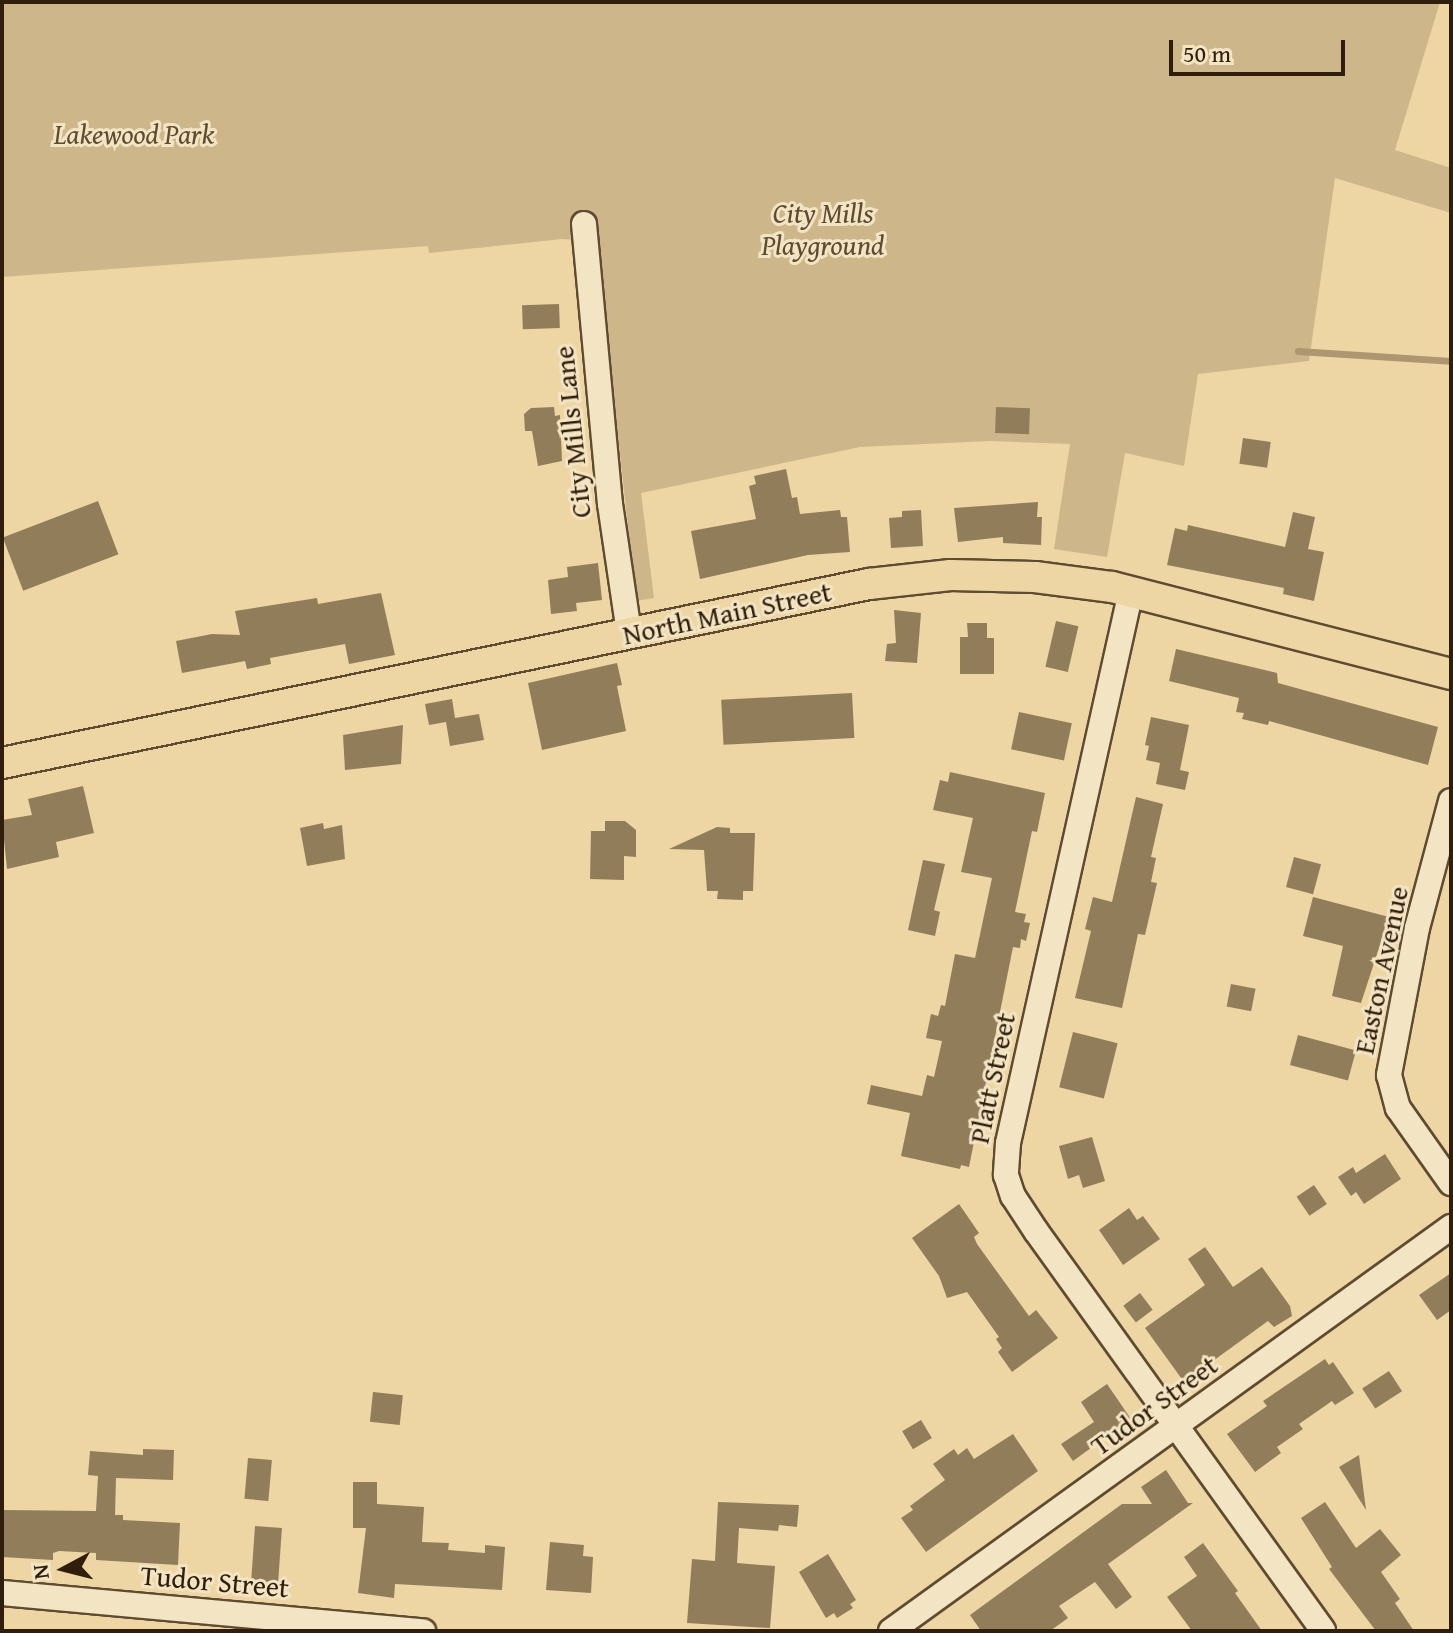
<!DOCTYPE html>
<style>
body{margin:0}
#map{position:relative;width:1453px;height:1633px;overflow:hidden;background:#edd5a4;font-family:"Gentium Book Plus",serif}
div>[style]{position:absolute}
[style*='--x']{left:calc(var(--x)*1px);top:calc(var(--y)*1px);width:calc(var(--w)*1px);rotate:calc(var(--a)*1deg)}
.green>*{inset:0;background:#cdb68a}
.stream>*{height:7px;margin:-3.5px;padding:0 3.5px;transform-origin:3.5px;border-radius:3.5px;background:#ad9670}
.building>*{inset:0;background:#927d5b;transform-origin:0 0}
.roads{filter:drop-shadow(2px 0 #5f4b31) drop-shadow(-2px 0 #5f4b31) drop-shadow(0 2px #5f4b31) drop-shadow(0 -2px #5f4b31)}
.minor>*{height:24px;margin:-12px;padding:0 12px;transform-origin:12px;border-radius:12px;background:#f3e4c4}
.major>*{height:30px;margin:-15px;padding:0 15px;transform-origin:15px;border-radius:15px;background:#edd5a4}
span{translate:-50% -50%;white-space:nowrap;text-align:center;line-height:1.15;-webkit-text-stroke:6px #f3e4c4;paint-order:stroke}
.park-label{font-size:28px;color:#5f4b31;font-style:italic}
.street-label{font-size:28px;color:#301d0b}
.frame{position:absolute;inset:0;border:4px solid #301d0b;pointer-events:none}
.north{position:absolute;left:24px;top:1529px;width:80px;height:80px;-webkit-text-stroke:6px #f3e4c4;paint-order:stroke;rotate:263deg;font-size:22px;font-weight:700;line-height:32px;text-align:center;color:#301d0b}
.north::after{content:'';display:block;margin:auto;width:28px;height:36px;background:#301d0b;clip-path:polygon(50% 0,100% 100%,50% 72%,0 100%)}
.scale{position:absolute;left:1169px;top:40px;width:176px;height:36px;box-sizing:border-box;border:4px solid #301d0b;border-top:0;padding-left:10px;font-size:24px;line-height:28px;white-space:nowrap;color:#301d0b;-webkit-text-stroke:6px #f3e4c4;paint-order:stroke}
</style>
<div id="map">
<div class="green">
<div style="clip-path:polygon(2px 2px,1440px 2px,1395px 150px,1451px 168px,1451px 213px,1335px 178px,1309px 361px,1198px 374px,1184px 466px,1125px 453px,1107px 557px,1054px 549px,1070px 444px,990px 441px,860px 447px,641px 493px,654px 598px,636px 601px,597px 241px,562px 239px,429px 253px,428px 246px,2px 277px)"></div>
</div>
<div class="stream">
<div style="--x:1298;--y:351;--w:153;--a:3.7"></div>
</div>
<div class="building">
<div style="left:559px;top:304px;width:24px;height:37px;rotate:88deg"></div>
<div style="clip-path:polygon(554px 407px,555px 416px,560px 415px,562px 461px,538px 466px,532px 431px,525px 431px,524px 414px,531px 408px)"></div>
<div style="left:996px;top:407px;width:34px;height:26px;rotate:2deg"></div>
<div style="left:1243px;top:438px;width:28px;height:26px;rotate:8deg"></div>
<div style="clip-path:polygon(786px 469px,792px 498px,797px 497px,800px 514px,840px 510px,841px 517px,847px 517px,850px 552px,808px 555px,700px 579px,691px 531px,756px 519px,749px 486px,756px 484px,754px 476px)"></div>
<div style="left:98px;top:501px;width:57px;height:102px;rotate:69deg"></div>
<div style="clip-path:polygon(1038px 502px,1037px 517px,1042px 517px,1041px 545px,1003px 543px,1003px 537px,958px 542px,954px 508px)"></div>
<div style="clip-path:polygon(921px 510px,923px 546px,891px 548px,889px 518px,902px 517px,902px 511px)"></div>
<div style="clip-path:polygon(1293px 512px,1315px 517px,1308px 549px,1324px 552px,1314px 601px,1283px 594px,1284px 588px,1167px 565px,1175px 528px,1187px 531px,1188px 525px,1285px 547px)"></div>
<div style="clip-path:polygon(598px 563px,602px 600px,576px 603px,577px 611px,551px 614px,548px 580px,568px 577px,567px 567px)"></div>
<div style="clip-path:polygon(381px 593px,395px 655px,349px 664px,345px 644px,270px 658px,271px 664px,247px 669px,245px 661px,182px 673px,176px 641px,212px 634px,240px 635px,235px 611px,317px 598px,318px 604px)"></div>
<div style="clip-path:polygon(894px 610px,921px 613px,917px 663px,885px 661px,887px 644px,896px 643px)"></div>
<div style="left:1056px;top:621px;width:23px;height:47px;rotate:13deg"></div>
<div style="clip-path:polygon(967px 623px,987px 623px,987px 638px,994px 638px,994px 674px,960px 674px,960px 637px,968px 637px)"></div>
<div style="clip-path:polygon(1176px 649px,1277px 673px,1278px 683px,1438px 727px,1428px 765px,1269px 721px,1268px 725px,1242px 719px,1244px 713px,1236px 712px,1239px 698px,1169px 681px)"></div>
<div style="clip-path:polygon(617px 663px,622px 685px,617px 686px,626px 731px,542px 750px,528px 683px)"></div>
<div style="left:852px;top:693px;width:45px;height:131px;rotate:87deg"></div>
<div style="clip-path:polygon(452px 699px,455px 718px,479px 714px,484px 740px,450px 746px,446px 722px,429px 725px,425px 704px)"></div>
<div style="left:1019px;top:712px;width:54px;height:38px;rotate:12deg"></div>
<div style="clip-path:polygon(1151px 717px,1189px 725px,1180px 770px,1189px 772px,1185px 790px,1156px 784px,1160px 763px,1146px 760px,1149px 746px,1145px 745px)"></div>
<div style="clip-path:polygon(403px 725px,401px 764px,345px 770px,343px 735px)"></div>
<div style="clip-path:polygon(950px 772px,1045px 793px,1037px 832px,1032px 831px,1015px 912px,1026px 914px,1024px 922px,1030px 923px,1026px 941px,1021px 939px,1020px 948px,1013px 947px,969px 1167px,961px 1165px,960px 1169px,901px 1156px,910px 1113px,867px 1104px,871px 1085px,922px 1096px,927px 1075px,934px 1077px,942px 1041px,926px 1038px,931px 1014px,938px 1016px,941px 1005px,945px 1006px,955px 954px,975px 958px,992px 878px,961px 872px,973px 818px,933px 810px,940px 780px,948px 782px)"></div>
<div style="clip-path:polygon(83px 786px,94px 833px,56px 842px,59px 857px,7px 869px,2px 820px,32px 815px,28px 799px)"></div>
<div style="clip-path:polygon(1136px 797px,1163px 804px,1151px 857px,1156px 858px,1151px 882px,1157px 883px,1145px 935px,1138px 934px,1122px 1008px,1075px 998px,1091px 931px,1085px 929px,1093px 897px,1112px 902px)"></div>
<div style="clip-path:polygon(605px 821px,625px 821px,636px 830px,636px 857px,624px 856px,624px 880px,590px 879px,591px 831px,605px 831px)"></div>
<div style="clip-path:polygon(323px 823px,324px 829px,342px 825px,345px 859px,307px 866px,300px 828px)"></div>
<div style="clip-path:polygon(717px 827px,730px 828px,730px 833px,755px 833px,753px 891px,743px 891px,743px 900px,717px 899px,718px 891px,707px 891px,704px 850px,669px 849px)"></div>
<div style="left:1294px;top:857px;width:28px;height:31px;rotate:15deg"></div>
<div style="clip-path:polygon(923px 860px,945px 864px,934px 910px,940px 912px,935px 936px,908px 930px)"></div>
<div style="clip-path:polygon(1313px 897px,1389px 917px,1361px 1003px,1332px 996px,1343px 946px,1303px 936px)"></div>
<div style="left:1231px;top:984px;width:25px;height:23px;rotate:11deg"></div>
<div style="left:1073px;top:1032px;width:46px;height:57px;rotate:14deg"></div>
<div style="left:1298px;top:1035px;width:60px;height:31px;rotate:15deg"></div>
<div style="clip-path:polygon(1092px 1137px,1105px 1181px,1083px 1188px,1079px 1175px,1068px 1179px,1059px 1146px)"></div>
<div style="clip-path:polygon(1385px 1154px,1401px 1179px,1364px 1204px,1356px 1192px,1351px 1196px,1338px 1177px,1353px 1167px,1356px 1173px)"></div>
<div style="left:1314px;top:1185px;width:23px;height:21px;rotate:56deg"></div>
<div style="clip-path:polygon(959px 1204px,979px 1233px,974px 1237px,977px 1244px,1029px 1316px,1036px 1310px,1058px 1338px,1012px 1372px,998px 1352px,1002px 1348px,996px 1339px,999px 1337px,967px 1292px,947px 1298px,939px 1276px,912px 1238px)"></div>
<div style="clip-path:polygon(1129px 1208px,1137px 1220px,1143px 1216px,1160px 1239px,1123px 1265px,1099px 1230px)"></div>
<div style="clip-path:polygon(1205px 1247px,1233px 1287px,1262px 1267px,1290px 1306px,1292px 1316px,1274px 1327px,1268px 1321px,1184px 1382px,1145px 1328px,1205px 1285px,1188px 1259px)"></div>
<div style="clip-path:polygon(1451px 1273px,1451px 1310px,1437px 1320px,1419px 1295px)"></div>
<div style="left:1140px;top:1293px;width:21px;height:21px;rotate:53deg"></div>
<div style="clip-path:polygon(1325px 1359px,1329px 1365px,1333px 1362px,1354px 1393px,1335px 1405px,1332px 1401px,1299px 1424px,1303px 1429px,1277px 1447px,1281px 1453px,1255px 1472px,1227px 1434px,1267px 1406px,1263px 1401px)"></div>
<div style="left:1389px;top:1371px;width:24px;height:32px;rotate:57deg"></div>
<div style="clip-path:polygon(1107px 1384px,1131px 1419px,1073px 1461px,1061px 1444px,1094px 1422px,1081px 1402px)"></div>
<div style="left:373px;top:1392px;width:30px;height:30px;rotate:6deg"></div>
<div style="left:921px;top:1420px;width:21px;height:22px;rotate:59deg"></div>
<div style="clip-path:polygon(1013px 1434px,1038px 1471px,926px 1552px,901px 1518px,913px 1510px,910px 1506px,945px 1480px,933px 1464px,954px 1449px,958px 1455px,967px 1448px,974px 1459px)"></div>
<div style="clip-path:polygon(143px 1449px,174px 1450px,173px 1480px,116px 1478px,115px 1515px,123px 1515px,123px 1520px,180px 1523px,178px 1565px,96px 1560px,96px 1553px,59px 1551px,53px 1553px,53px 1560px,2px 1557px,2px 1510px,96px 1511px,98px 1476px,88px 1475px,90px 1451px,143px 1455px)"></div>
<div style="clip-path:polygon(1359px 1455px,1366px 1510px,1339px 1467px)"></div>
<div style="left:248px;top:1458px;width:24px;height:41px;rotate:5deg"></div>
<div style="clip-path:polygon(1166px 1470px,1188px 1503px,1193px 1503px,1108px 1564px,1132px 1597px,1116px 1609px,1095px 1582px,1059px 1606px,1068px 1618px,1050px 1631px,981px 1631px,970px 1615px,1122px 1504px,1152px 1504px,1141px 1487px)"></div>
<div style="clip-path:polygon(353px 1482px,377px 1482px,377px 1504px,424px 1507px,422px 1542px,449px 1543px,448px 1550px,485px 1553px,485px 1545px,505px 1547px,502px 1590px,395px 1584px,394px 1598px,358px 1593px,366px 1528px,353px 1528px)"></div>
<div style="clip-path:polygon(718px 1502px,799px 1505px,797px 1527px,779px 1525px,778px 1531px,739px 1528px,737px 1563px,775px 1566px,770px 1628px,687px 1623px,692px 1559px,715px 1561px)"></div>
<div style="clip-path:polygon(1325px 1502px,1356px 1548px,1380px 1529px,1401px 1555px,1381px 1572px,1400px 1599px,1395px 1603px,1414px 1631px,1376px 1631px,1329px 1569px,1332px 1567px,1301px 1518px)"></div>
<div style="left:255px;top:1526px;width:27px;height:59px;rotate:4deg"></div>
<div style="clip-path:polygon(550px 1542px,584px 1545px,583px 1556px,593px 1557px,591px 1593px,546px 1590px)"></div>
<div style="clip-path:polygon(1203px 1543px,1238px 1591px,1235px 1593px,1262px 1631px,1192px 1631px,1167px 1597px,1197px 1576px,1184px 1557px)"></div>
<div style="clip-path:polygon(828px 1554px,856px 1600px,850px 1604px,853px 1608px,837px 1618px,834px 1613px,826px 1618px,799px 1572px)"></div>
</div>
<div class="roads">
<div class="minor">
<div style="--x:584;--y:224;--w:281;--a:84.7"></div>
<div style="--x:610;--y:504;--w:130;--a:81.6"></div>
<div style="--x:1131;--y:591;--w:566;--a:102.56"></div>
<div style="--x:1008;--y:1143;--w:32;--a:94"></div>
<div style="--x:1006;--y:1175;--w:22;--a:72"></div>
<div style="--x:1013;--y:1196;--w:42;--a:56.7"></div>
<div style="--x:1036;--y:1231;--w:492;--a:54.3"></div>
<div style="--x:1451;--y:801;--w:131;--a:105"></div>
<div style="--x:1417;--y:928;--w:150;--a:100.8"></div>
<div style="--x:1389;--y:1075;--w:34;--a:75"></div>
<div style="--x:1398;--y:1108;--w:92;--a:54.8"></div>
<div style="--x:2;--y:1593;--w:423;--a:5.2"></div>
<div style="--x:891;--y:1631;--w:691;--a:-35.81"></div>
</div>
<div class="major">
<div style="--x:2;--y:763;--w:885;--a:-11.67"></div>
<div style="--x:869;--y:584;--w:82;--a:-6.3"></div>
<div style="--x:951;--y:575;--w:84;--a:1.4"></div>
<div style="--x:1035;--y:577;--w:78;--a:7.4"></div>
<div style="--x:1112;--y:587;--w:350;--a:14.4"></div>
</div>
</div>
<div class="park-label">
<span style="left:134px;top:134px">Lakewood Park</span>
<span style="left:823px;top:229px">City Mills<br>Playground</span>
</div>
<div class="street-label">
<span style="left:572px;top:432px;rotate:-96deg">City Mills Lane</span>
<span style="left:727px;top:613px;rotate:-12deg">North Main Street</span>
<span style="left:1381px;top:970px;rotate:-78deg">Easton Avenue</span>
<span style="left:992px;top:1078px;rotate:-78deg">Platt Street</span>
<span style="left:1154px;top:1405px;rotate:-36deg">Tudor Street</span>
<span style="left:215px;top:1581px;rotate:5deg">Tudor Street</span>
</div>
<div class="frame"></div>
<div class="north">N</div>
<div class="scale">50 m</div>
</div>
